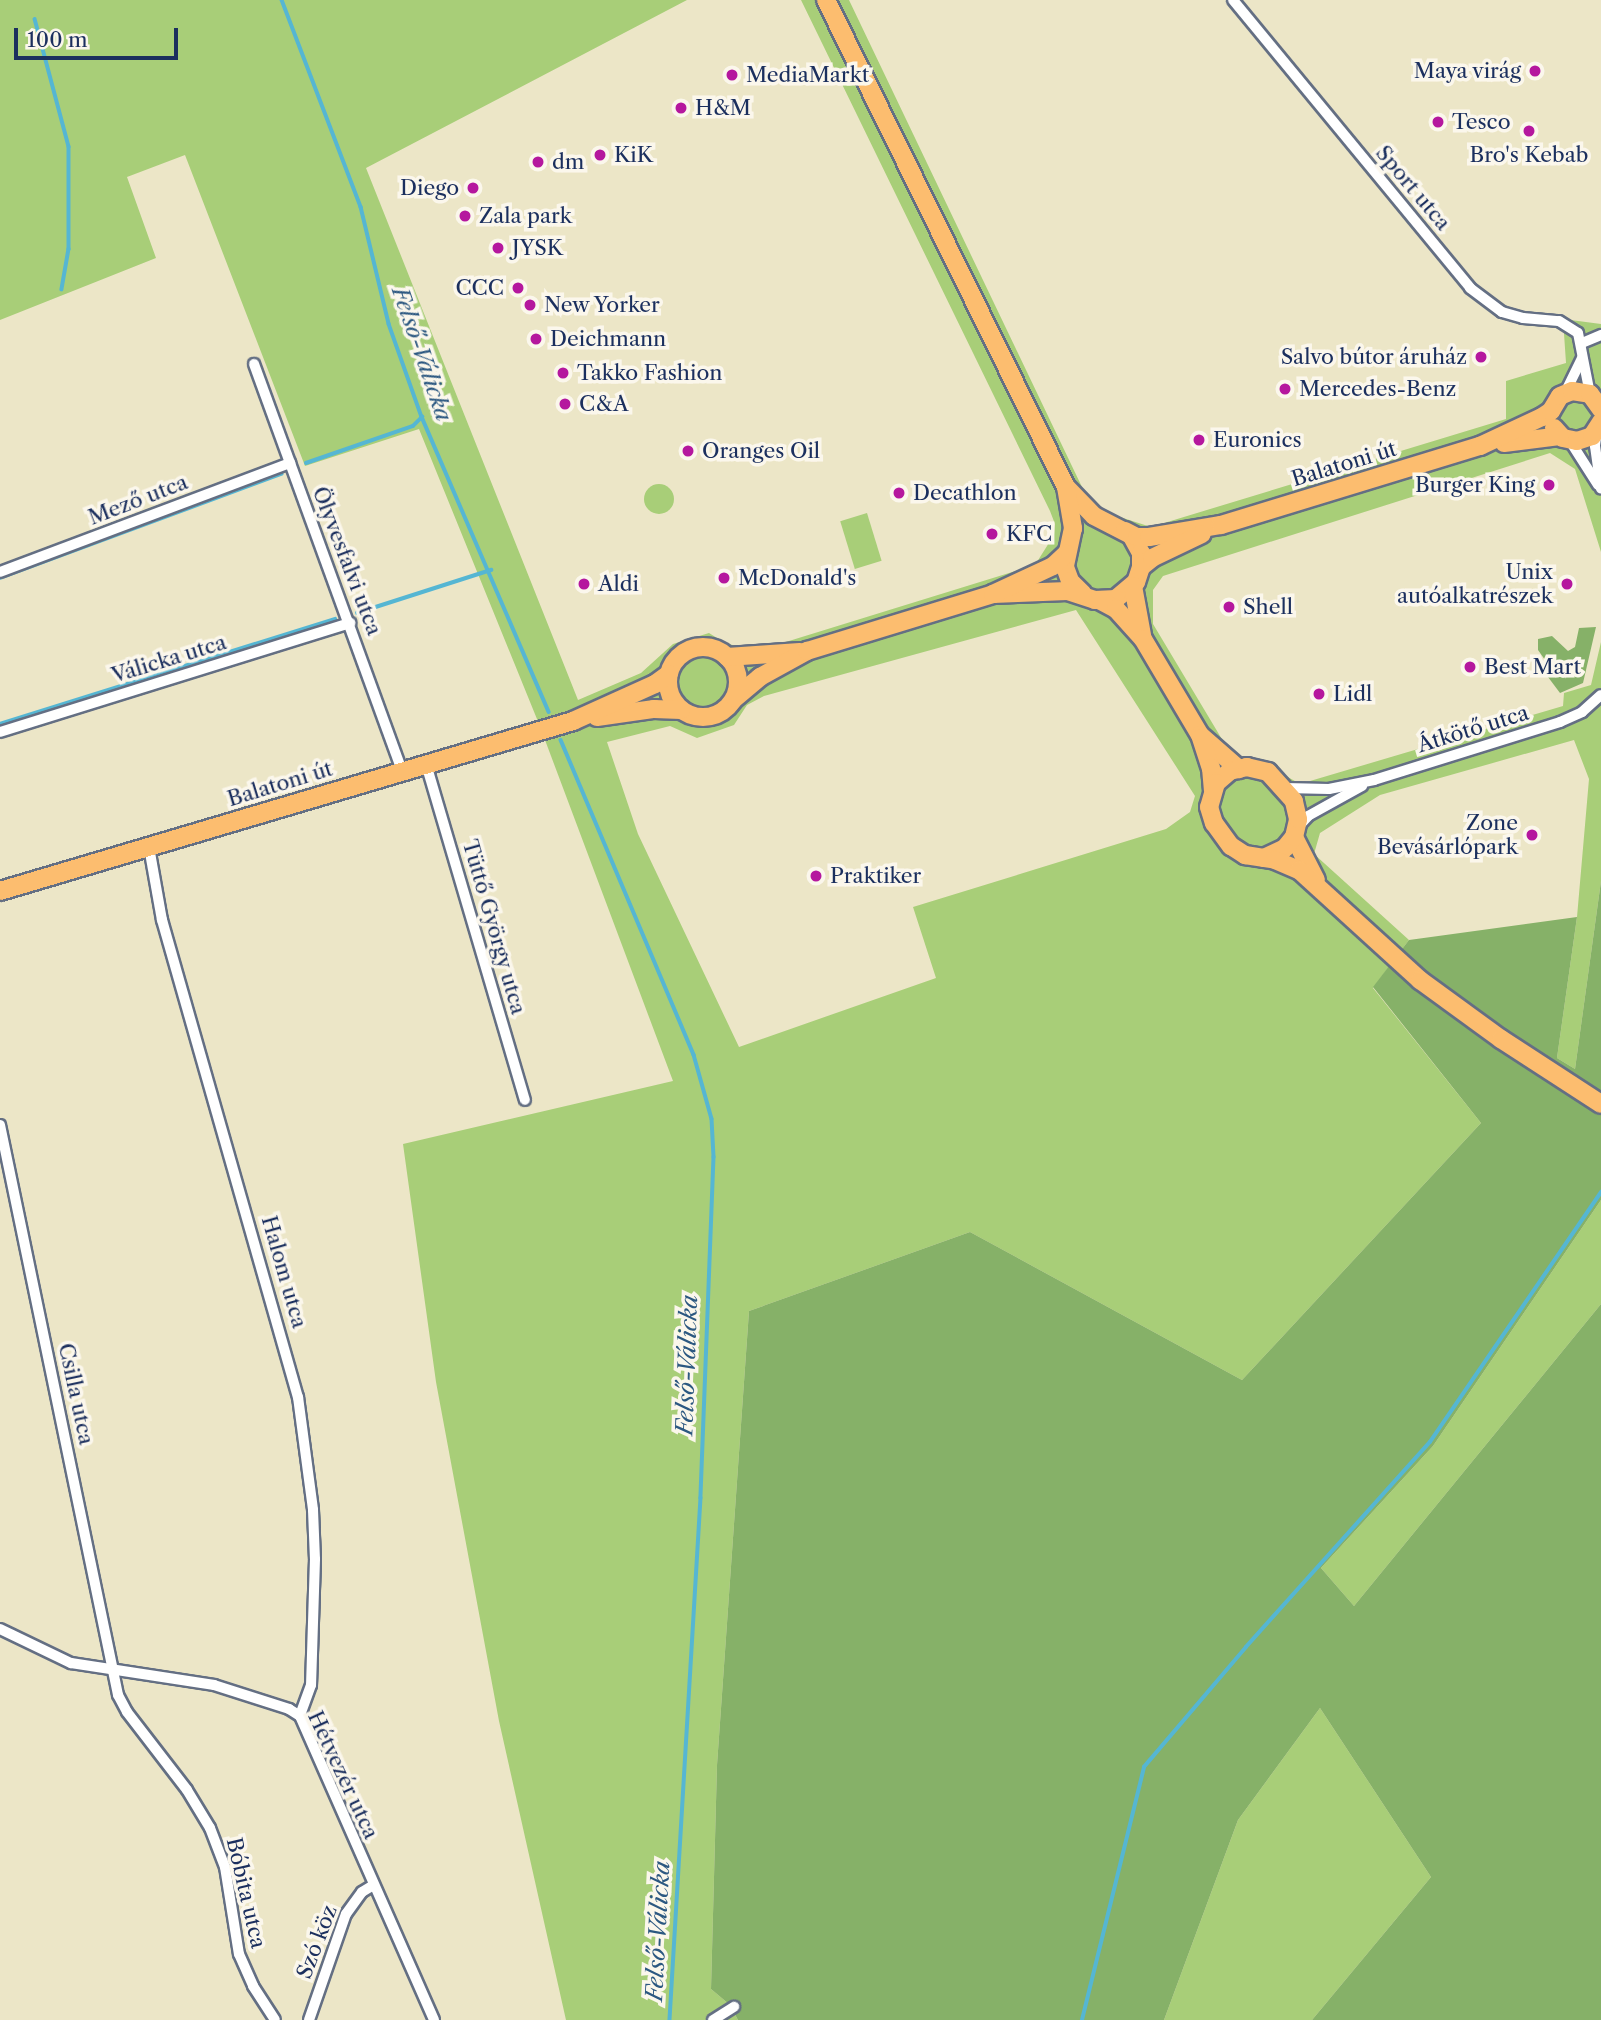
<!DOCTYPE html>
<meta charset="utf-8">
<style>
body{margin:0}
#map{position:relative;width:1601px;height:2020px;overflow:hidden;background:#ece6c7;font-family:"Libre Caslon Text",serif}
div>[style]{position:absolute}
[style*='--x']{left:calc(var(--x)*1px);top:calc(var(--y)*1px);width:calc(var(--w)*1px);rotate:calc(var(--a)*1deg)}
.green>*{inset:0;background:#a8ce78;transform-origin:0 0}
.round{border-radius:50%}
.forest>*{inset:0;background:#86b168}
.stream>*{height:3.5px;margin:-1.75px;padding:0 1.75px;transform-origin:1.75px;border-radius:1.75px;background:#55b6d3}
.roads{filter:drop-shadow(2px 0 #646f83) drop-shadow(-2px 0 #646f83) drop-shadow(0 2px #646f83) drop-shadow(0 -2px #646f83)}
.minor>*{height:10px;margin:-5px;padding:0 5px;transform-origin:5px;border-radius:5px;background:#fff}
.primary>*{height:18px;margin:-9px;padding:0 9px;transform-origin:9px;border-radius:9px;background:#fcbd6f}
.primary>.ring{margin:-9px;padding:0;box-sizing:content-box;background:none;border:18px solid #fcbd6f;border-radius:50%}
.dots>*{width:19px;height:19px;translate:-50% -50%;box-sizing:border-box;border:4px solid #fbf7ec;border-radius:50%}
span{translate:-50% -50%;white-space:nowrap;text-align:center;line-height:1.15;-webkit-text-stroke:7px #fbf7ec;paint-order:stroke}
.poi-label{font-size:21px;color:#1b2f5e}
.right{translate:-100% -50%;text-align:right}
.left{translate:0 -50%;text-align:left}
.street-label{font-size:21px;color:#1b2f5e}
.water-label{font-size:23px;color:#2c5881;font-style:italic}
.scale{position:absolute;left:14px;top:28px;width:164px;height:32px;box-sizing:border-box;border:4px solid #1b2f5e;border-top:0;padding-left:9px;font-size:21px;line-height:24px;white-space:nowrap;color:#1b2f5e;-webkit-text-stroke:5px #fbf7ec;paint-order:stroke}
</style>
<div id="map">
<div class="green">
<div style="clip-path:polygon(evenodd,0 0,687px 0,366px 168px,578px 700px,641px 673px,673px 644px,709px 633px,725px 643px,744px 648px,776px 645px,1035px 565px,1054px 535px,1055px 524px,1050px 511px,801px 0,849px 0,1092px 508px,1151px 527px,1506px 419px,1506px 381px,1566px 363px,1563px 319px,1601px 324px,1601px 552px,1575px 469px,1550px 453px,1163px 576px,1153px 590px,1153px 624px,1232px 756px,1255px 758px,1300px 784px,1563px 706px,1564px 693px,1591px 685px,1601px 642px,1601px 881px,1575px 1069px,1557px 1058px,1577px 917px,1589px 779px,1574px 740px,1380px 795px,1320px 833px,1314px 854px,1409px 940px,1373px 988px,1481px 1123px,1242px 1380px,970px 1232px,749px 1311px,717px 1765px,711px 1989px,730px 2005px,738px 2020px,566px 2020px,499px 1721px,436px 1382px,403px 1144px,673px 1081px,539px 724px,419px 429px,305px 466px,185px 155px,127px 177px,156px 258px,0 320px,0 0,1076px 610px,1195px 796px,1190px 812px,1166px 829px,913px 907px,936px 978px,739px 1047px,638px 834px,607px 742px,670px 726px,697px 738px,734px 725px,747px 705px,764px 696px,1076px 610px)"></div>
<div class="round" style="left:644px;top:484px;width:30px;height:30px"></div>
<div style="left:867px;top:513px;width:50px;height:28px;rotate:73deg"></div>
<div style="clip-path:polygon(1601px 1200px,1601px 1304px,1354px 1606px,1321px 1568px,1433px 1446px)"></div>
<div style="clip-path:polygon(1320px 1708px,1431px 1877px,1312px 2020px,1164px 2020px,1238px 1820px)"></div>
</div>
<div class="forest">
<div style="clip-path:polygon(1596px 627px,1583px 683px,1560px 693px,1548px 677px,1550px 667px,1538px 650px,1538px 639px,1552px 636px,1568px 651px,1575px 647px,1579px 628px)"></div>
<div style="clip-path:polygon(1601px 881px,1601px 1200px,1433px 1446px,1321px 1568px,1354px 1606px,1601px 1304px,1601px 2020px,1312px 2020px,1431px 1877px,1320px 1708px,1238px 1820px,1164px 2020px,738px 2020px,730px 2005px,711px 1989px,717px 1765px,749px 1311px,970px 1232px,1242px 1380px,1481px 1123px,1373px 987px,1409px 940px,1577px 917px,1557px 1058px,1575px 1069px)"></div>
</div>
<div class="stream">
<div style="--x:282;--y:0;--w:222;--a:69.1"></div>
<div style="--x:361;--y:207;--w:120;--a:76.5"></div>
<div style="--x:389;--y:324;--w:99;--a:70.5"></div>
<div style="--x:422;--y:417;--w:321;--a:66.7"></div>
<div style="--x:35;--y:19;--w:132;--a:75.1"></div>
<div style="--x:69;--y:147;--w:102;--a:90"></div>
<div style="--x:69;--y:249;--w:41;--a:99.9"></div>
<div style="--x:306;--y:463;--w:113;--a:-19.1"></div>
<div style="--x:413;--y:426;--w:13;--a:-45"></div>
<div style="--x:0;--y:578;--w:300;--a:-20.3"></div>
<div style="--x:357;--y:613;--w:141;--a:-17.8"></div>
<div style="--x:0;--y:724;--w:351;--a:-17.4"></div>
<div style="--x:561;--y:740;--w:342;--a:67.1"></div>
<div style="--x:694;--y:1055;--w:66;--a:74.3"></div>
<div style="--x:712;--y:1119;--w:38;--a:87"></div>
<div style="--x:714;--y:1157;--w:341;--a:92.2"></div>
<div style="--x:701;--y:1498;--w:523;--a:93.4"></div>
<div style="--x:1082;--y:2020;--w:260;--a:-76.2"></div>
<div style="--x:1144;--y:1767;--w:157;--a:-49.6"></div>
<div style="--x:1246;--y:1647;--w:275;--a:-48.1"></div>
<div style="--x:1430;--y:1442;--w:303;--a:-55.6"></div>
</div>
<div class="roads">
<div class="minor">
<div style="--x:1233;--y:0;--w:373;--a:50.5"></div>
<div style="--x:1470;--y:288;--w:40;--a:37"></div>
<div style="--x:1502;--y:312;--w:22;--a:16"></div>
<div style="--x:1523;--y:318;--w:36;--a:5"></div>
<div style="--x:1559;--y:321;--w:22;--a:32"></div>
<div style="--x:1578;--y:333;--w:62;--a:78.9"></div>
<div style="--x:1582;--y:343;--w:21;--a:-23"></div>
<div style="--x:254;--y:364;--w:433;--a:70"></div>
<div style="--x:1565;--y:393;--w:39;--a:-64"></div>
<div style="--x:1597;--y:431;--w:15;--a:98"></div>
<div style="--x:1595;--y:446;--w:43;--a:82.1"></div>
<div style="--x:1570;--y:441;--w:52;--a:57.5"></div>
<div style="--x:0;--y:572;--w:310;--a:-20.6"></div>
<div style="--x:0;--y:732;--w:367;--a:-17.3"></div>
<div style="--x:426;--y:764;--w:350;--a:73.6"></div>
<div style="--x:1285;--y:788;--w:44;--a:1.3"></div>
<div style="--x:1329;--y:789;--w:46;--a:-11.3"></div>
<div style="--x:1374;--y:780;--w:195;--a:-17.3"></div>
<div style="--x:1560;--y:722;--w:24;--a:-24"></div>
<div style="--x:1582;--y:712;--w:25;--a:-42"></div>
<div style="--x:1297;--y:828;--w:16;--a:-47"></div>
<div style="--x:1308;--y:816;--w:62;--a:-29.1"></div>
<div style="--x:149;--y:847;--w:74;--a:79.9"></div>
<div style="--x:162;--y:920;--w:496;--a:74.1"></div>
<div style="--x:298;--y:1397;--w:114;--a:82.4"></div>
<div style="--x:313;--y:1510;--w:49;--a:87.7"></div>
<div style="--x:315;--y:1559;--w:126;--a:91.8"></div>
<div style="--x:311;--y:1685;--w:33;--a:110"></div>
<div style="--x:0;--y:1125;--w:582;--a:78.3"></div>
<div style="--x:118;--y:1695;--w:19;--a:62"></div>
<div style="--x:127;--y:1712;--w:98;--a:52.4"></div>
<div style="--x:187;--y:1790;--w:44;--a:58.8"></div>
<div style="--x:210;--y:1828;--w:42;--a:69"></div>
<div style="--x:225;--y:1867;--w:88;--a:80.9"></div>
<div style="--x:239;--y:1954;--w:35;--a:66"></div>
<div style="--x:253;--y:1986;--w:40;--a:57.1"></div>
<div style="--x:0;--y:1629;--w:79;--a:25.6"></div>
<div style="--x:71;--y:1663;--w:145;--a:8.7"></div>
<div style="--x:214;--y:1685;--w:79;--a:17.7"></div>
<div style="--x:289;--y:1709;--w:13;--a:32"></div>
<div style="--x:300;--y:1716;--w:332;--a:66.2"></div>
<div style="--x:309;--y:2020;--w:112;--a:-70.8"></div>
<div style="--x:346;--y:1914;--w:27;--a:-54"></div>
<div style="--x:362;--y:1892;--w:12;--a:-31"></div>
<div style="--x:713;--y:2020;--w:25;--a:-32"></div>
</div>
<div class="primary">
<div style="--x:826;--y:0;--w:543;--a:63.77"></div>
<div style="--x:1066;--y:487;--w:40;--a:46"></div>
<div style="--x:1094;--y:516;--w:42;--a:27.2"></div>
<div style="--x:1131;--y:535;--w:21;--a:61"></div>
<div style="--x:1141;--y:553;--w:14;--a:90"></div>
<div style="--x:1141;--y:567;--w:16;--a:108"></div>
<div style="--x:1136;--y:582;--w:26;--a:140"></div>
<div style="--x:1116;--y:599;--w:21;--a:177"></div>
<div style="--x:1095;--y:600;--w:29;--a:-162"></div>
<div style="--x:1067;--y:591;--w:74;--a:177.7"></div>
<div style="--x:1554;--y:428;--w:13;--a:48"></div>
<div style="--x:1563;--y:438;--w:14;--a:12"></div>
<div style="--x:1577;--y:441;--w:16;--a:-18"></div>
<div style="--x:1592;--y:436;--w:17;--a:-57"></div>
<div style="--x:1504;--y:443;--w:56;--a:-7.1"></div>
<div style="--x:1066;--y:487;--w:42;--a:80.3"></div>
<div style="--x:1073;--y:528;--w:40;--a:102"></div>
<div style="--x:1065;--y:567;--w:15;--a:70"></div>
<div style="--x:1070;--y:581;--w:18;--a:45"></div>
<div style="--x:1125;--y:531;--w:13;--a:27"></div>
<div style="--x:1137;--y:537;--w:12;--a:0"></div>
<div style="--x:1149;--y:537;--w:73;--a:-9.5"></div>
<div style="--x:1221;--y:525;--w:271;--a:-17"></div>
<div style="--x:1480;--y:446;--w:68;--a:-25.1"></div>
<div style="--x:1542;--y:417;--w:11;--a:-34"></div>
<div style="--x:1551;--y:411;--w:17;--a:-59"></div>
<div style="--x:1560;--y:396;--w:13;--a:-23"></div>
<div style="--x:1572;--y:391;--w:18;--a:9"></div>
<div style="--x:1590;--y:394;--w:19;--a:54"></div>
<div style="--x:1141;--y:567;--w:14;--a:-39"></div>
<div style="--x:1152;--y:558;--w:55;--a:-25.6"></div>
<div style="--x:1133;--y:586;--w:50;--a:79.6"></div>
<div style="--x:1101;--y:601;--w:17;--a:28"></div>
<div style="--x:1116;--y:609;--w:40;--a:48"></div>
<div style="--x:1143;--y:639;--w:112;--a:59.3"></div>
<div style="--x:1200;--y:735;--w:52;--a:41.1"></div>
<div class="ring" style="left:668px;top:647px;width:52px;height:52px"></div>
<div style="--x:727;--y:657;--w:73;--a:-3.9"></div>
<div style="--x:735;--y:698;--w:33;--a:-40"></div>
<div style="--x:760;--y:677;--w:54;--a:-29"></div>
<div style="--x:807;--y:651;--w:195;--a:-17"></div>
<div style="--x:993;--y:594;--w:66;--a:-25"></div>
<div style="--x:1053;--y:566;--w:18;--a:-43"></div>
<div style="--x:597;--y:717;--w:58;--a:-8"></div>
<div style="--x:654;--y:709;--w:27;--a:2"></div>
<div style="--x:1201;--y:738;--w:32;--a:72"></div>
<div style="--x:1211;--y:768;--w:22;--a:85"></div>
<div style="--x:1294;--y:837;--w:48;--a:62.9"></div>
<div style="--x:1264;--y:858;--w:23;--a:-25"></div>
<div style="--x:1285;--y:848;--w:14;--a:-51"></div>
<div style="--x:1294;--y:837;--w:18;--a:-77"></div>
<div style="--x:1298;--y:819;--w:18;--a:-103"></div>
<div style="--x:1294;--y:801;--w:39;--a:-132"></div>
<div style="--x:1268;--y:772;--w:22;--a:-167"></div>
<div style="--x:1247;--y:767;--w:17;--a:167"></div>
<div style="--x:1230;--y:771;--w:18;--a:139"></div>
<div style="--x:1216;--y:783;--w:25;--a:106"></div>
<div style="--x:1209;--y:807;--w:17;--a:73"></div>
<div style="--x:1214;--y:823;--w:29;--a:54"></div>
<div style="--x:1231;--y:846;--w:17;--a:33"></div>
<div style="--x:1245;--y:855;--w:30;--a:9"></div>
<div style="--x:1275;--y:860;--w:26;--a:23"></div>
<div style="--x:1299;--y:870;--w:164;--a:42.3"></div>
<div style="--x:1420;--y:980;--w:100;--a:36.1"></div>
<div style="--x:1501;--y:1039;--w:119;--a:33"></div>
<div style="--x:0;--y:891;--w:598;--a:-16.52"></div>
<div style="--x:573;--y:721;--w:90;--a:-24.3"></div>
<div style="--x:655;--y:684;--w:17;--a:-36"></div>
</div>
</div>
<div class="dots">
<div style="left:1535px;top:71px;background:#b5179e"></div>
<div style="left:732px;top:75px;background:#b5179e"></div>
<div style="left:681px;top:108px;background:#b5179e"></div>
<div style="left:1438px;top:122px;background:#b5179e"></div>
<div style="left:1529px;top:131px;background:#b5179e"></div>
<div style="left:600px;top:155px;background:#b5179e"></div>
<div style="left:538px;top:162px;background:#b5179e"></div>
<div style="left:473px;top:188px;background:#b5179e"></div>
<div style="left:465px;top:216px;background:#b5179e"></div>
<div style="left:498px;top:248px;background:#b5179e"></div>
<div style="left:518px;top:288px;background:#b5179e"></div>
<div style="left:530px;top:305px;background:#b5179e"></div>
<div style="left:536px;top:339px;background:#b5179e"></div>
<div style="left:1481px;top:357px;background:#b5179e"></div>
<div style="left:563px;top:373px;background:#b5179e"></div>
<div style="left:1285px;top:389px;background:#b5179e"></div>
<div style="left:565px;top:404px;background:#b5179e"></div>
<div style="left:1199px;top:440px;background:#b5179e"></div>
<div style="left:688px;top:451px;background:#b5179e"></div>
<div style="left:1549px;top:485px;background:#b5179e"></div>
<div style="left:899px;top:493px;background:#b5179e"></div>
<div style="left:992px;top:534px;background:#b5179e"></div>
<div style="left:724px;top:578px;background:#b5179e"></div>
<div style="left:584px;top:584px;background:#b5179e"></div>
<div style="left:1567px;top:584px;background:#b5179e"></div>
<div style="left:1229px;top:607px;background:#b5179e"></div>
<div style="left:1470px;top:667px;background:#b5179e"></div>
<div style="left:1319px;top:694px;background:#b5179e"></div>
<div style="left:1532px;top:835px;background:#b5179e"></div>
<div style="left:816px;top:876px;background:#b5179e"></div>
</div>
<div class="poi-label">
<span class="right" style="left:1521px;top:71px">Maya virág</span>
<span class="left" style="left:746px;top:75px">MediaMarkt</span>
<span class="left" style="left:695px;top:108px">H&amp;M</span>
<span class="left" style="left:1452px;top:122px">Tesco</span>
<span class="left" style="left:614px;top:155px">KiK</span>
<span style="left:1529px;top:155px">Bro's Kebab</span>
<span class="left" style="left:552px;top:162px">dm</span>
<span class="right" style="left:459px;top:188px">Diego</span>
<span class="left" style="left:479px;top:216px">Zala park</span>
<span class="left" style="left:512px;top:248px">JYSK</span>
<span class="right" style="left:504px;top:288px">CCC</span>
<span class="left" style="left:544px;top:305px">New Yorker</span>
<span class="left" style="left:550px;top:339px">Deichmann</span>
<span class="right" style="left:1467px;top:357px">Salvo bútor áruház</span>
<span class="left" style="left:577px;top:373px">Takko Fashion</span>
<span class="left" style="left:1299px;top:389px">Mercedes-Benz</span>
<span class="left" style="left:579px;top:404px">C&amp;A</span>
<span class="left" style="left:1213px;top:440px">Euronics</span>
<span class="left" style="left:702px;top:451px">Oranges Oil</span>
<span class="right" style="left:1535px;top:485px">Burger King</span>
<span class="left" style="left:913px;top:493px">Decathlon</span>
<span class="left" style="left:1006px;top:534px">KFC</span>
<span class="right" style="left:1553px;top:584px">Unix<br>autóalkatrészek</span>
<span class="left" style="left:738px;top:578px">McDonald's</span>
<span class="left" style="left:598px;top:584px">Aldi</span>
<span class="left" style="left:1243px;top:607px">Shell</span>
<span class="left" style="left:1484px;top:667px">Best Mart</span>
<span class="left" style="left:1333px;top:694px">Lidl</span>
<span class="right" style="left:1518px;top:835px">Zone<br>Bevásárlópark</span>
<span class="left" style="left:830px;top:876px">Praktiker</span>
</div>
<div class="street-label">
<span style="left:1413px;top:188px;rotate:50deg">Sport utca</span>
<span style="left:1344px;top:464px;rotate:-17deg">Balatoni út</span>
<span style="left:138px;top:500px;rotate:-21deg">Mező utca</span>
<span style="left:347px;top:561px;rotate:69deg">Ölyvesfalvi utca</span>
<span style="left:169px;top:659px;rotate:-17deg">Válicka utca</span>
<span style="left:1473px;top:729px;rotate:-17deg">Átkötő utca</span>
<span style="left:280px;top:784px;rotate:-17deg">Balatoni út</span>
<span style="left:494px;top:927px;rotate:74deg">Tüttő György utca</span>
<span style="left:284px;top:1272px;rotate:74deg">Halom utca</span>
<span style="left:76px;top:1394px;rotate:78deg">Csilla utca</span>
<span style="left:343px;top:1775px;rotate:65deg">Hétvezér utca</span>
<span style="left:246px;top:1893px;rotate:77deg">Bóbita utca</span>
<span style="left:317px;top:1942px;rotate:-69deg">Szó köz</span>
</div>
<div class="water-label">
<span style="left:422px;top:354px;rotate:71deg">Felső-Válicka</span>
<span style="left:687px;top:1365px;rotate:-88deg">Felső-Válicka</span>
<span style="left:658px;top:1931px;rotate:-87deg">Felső-Válicka</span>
</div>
<div class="scale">100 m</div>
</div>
